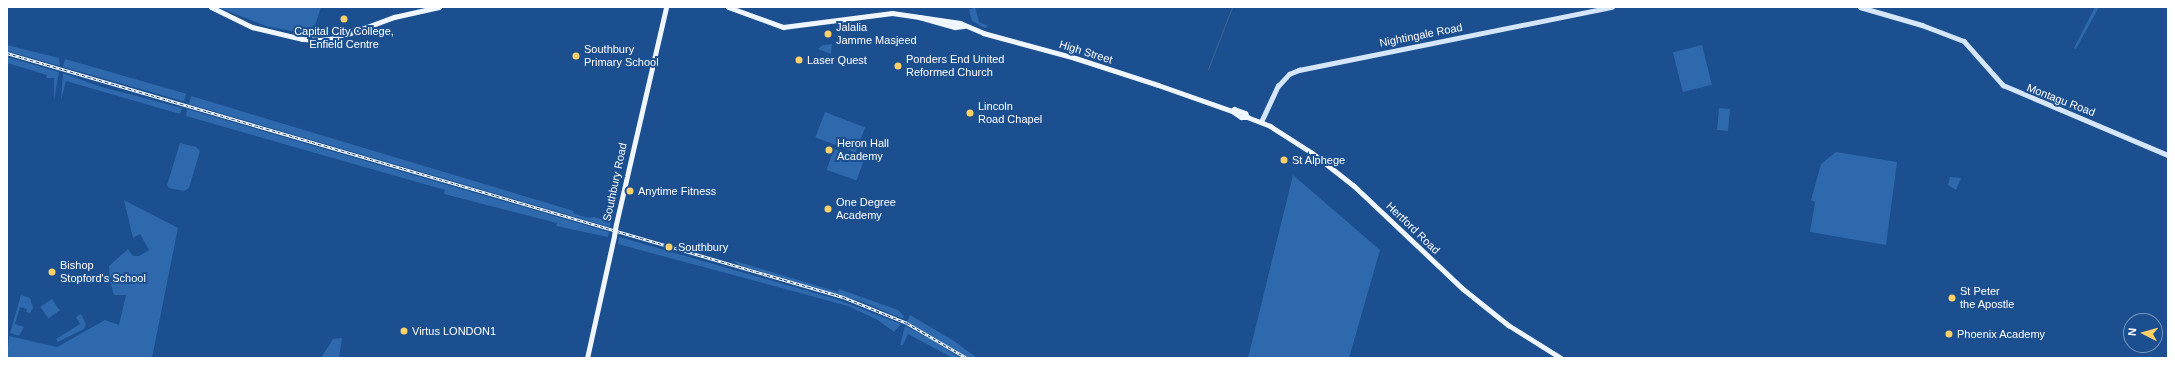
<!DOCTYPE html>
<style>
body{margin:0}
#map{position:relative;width:2175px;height:365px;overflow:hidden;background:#1b4f8f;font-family:Helvetica,sans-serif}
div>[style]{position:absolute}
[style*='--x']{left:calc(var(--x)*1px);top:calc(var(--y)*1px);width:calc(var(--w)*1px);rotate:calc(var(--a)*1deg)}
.green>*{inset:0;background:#2e69ad;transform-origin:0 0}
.stream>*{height:1px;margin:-0.5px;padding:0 0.5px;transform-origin:0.5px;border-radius:0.5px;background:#3c6290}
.secondary>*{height:4.5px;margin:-2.25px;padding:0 2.25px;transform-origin:2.25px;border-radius:2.25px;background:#d6e6fa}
.primary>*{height:5px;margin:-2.5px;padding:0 2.5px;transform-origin:2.5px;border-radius:2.5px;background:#f0f6ff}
.rail>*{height:2.5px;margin-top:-1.25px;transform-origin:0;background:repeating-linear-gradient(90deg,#1b4f8f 0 3px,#fff 0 6px);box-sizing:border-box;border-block:1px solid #fff}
.primary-bridge>*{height:5px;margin:-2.5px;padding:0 2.5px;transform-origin:2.5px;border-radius:2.5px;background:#f0f6ff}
.dots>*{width:11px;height:11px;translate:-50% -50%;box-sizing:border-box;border:2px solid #1b4f8f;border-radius:50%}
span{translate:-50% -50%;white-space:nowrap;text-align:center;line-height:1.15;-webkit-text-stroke:4px #1b4f8f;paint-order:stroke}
.poi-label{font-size:11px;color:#fff}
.left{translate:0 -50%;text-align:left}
.street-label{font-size:11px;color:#fff}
.frame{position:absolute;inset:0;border:8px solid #fff;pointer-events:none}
.north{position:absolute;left:2123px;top:313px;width:40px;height:40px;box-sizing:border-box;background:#1b4f8f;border:1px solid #7695bc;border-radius:50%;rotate:276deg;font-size:11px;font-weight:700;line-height:16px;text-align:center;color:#fff}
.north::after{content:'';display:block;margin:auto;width:14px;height:18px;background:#ffd166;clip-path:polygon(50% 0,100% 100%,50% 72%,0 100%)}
</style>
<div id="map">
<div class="green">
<div style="clip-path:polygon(217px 7px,321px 7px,312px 35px,266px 26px)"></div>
<div style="clip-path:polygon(975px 7px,979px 22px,988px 26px,985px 28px,972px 21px,969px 10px)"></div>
<div style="clip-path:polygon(2095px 7px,2099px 7px,2076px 49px,2074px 48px)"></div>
<div style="clip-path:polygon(832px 44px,831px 54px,818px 49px,823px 45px)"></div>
<div style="clip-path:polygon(7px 45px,59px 58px,60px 66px,7px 51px)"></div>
<div style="left:1702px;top:45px;width:41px;height:30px;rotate:76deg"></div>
<div style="clip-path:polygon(7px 57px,59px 72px,54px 100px,54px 78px,46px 78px,47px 75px,7px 63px)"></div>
<div style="left:65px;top:59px;width:126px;height:8px;rotate:16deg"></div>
<div style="clip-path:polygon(63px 73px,98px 86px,182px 108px,180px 114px,66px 81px,61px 100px)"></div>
<div style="clip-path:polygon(191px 96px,574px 211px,573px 213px,587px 218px,594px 217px,607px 221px,619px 186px,610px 227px,189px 104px)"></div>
<div style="left:1719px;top:108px;width:11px;height:22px;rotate:5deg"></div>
<div style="clip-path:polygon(187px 109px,609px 232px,608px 237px,556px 226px,557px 223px,444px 194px,445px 190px,186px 116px)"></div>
<div style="left:825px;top:112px;width:43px;height:27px;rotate:21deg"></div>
<div style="clip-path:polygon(180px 143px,196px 147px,200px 151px,189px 188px,184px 191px,169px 188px,167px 185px)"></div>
<div style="left:834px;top:149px;width:32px;height:22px;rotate:20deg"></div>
<div style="clip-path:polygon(1836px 152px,1897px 162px,1886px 245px,1810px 232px,1815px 202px,1811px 200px,1821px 164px)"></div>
<div style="clip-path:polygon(1293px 175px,1380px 250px,1349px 358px,1248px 358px)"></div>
<div style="clip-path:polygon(1950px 177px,1961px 178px,1956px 190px,1948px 185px)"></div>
<div style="clip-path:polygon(124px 200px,178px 228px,152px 358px,7px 358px,9px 336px,57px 347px,105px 320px,119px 325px,126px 295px,114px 295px,110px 281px,109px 266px,128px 249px,133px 256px,139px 256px,149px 250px,140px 234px,133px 238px)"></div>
<div style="clip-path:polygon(619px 237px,836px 299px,901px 324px,894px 332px,878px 320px,848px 306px,618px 244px)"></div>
<div style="clip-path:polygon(732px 260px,838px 292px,839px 289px,898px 310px,904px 316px,908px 306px,903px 319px,863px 302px,739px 265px)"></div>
<div style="clip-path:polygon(21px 295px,30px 298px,33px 308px,30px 313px,26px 312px,27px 309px,20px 307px,15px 324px,24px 327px,19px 336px,10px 333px)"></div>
<div style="left:52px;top:299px;width:14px;height:14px;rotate:56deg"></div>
<div style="clip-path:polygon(81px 314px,86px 324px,84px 329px,58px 342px,56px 339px,80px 324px,76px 317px)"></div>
<div style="clip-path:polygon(910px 315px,954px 341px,977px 358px,969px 358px,907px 322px)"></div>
<div style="clip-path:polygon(905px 326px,936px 342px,960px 358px,953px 358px,908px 334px,903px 345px,900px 345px)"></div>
<div style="clip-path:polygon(342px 338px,339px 358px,321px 358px,333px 339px)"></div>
</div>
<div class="stream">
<div style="--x:1208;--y:69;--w:66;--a:-68.8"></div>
</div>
<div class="secondary">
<div style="--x:1860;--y:7;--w:65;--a:16.2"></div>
<div style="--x:1922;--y:25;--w:45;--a:20.9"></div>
<div style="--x:1964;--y:41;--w:59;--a:48.4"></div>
<div style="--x:2003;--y:85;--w:179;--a:23"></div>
<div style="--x:1261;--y:122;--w:40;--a:-65"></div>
<div style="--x:1278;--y:86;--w:16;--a:-47"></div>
<div style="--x:1289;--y:74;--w:11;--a:-22"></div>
<div style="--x:1299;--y:70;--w:319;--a:-11.4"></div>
</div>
<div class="primary">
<div style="--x:211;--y:7;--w:46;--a:26"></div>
<div style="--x:252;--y:27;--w:51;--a:13.5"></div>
<div style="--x:302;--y:39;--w:18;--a:3"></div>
<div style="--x:320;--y:40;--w:17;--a:-7"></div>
<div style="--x:337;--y:38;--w:61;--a:-20.2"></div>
<div style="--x:394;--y:17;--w:46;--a:-12.5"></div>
<div style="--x:728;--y:7;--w:59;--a:20"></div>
<div style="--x:783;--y:27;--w:110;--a:-7.3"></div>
<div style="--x:892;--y:13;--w:69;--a:8.4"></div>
<div style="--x:960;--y:23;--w:25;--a:23"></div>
<div style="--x:983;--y:33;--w:95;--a:15.2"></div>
<div style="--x:1075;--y:58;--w:87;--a:18"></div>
<div style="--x:1158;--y:85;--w:78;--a:19.4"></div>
<div style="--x:1232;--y:111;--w:11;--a:34"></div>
<div style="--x:1241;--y:117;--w:6;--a:0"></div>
<div style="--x:919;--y:17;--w:37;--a:16"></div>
<div style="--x:955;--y:27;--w:9;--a:-6"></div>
<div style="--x:1232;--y:111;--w:3;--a:-45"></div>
<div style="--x:1234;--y:109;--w:12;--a:20"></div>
<div style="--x:1245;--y:113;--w:4;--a:63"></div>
<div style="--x:1247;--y:117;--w:25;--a:21"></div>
<div style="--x:1270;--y:126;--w:50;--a:32.7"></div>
<div style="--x:1312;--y:153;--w:53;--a:38.2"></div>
<div style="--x:1354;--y:186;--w:150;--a:43.4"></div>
<div style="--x:1463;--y:289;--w:58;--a:38.7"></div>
<div style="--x:1508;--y:325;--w:62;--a:31.9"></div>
<div style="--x:616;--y:224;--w:223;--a:-77"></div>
<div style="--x:587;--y:358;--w:125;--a:-77.5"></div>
</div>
<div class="rail">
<div style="--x:7;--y:53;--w:871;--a:16.27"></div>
<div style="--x:843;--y:297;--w:69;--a:22.1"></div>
<div style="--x:907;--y:323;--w:69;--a:30.3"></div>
</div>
<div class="primary-bridge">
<div style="--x:614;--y:236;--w:12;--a:-81"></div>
</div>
<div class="dots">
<div style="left:344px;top:19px;background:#ffd166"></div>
<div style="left:828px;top:34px;background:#ffd166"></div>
<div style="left:576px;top:56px;background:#ffd166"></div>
<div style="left:799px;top:60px;background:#ffd166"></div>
<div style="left:898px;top:66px;background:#ffd166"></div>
<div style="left:970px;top:113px;background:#ffd166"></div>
<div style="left:829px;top:150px;background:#ffd166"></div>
<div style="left:1284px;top:160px;background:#ffd166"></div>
<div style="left:630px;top:191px;background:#ffd166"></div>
<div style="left:828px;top:209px;background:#ffd166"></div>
<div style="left:669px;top:247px;background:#ffd166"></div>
<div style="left:52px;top:272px;background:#ffd166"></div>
<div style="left:1952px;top:298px;background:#ffd166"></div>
<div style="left:404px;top:331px;background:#ffd166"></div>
<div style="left:1949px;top:334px;background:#ffd166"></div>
</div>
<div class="poi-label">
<span class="left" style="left:836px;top:34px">Jalalia<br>Jamme Masjeed</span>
<span style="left:344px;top:38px">Capital City College,<br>Enfield Centre</span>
<span class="left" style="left:584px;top:56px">Southbury<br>Primary School</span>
<span class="left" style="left:807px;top:60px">Laser Quest</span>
<span class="left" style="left:906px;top:66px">Ponders End United<br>Reformed Church</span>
<span class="left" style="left:978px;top:113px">Lincoln<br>Road Chapel</span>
<span class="left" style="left:837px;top:150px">Heron Hall<br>Academy</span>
<span class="left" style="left:1292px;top:160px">St Alphege</span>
<span class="left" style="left:638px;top:191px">Anytime Fitness</span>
<span class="left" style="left:836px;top:209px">One Degree<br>Academy</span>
<span class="left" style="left:678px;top:247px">Southbury</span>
<span class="left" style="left:60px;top:272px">Bishop<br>Stopford's School</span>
<span class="left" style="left:1960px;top:298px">St Peter<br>the Apostle</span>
<span class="left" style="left:412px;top:331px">Virtus LONDON1</span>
<span class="left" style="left:1957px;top:334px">Phoenix Academy</span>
</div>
<div class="street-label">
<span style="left:1421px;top:35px;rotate:-11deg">Nightingale Road</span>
<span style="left:1086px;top:52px;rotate:17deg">High Street</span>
<span style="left:2061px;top:100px;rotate:21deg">Montagu Road</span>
<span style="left:615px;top:182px;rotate:-78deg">Southbury Road</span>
<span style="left:1413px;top:228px;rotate:44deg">Hertford Road</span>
</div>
<div class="frame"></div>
<div class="north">N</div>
</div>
